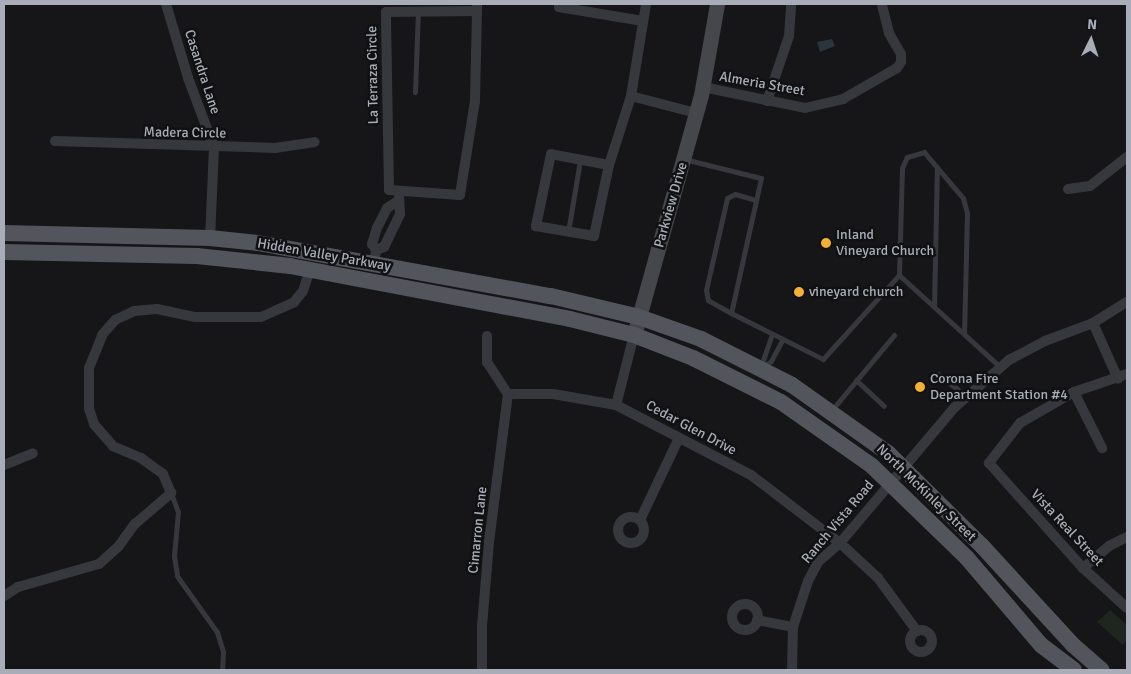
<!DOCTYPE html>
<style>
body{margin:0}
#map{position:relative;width:1131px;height:674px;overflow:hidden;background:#161618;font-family:Signika,sans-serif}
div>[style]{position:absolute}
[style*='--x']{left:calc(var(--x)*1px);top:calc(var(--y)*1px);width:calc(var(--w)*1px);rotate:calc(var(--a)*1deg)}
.green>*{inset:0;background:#1e261f}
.water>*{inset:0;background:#2c353c}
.lane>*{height:5px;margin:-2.5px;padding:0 2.5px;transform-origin:2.5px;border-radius:2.5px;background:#37383d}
.street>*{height:10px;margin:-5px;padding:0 5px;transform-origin:5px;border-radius:5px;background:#37383d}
.street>.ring{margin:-5px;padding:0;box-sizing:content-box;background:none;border:10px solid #37383d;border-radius:50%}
.secondary>*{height:15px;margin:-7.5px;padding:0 7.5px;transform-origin:7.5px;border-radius:7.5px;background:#45474d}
.primary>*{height:16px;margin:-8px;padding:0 8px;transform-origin:8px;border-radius:8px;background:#53555c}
.dots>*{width:14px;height:14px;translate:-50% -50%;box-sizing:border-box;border:2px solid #111113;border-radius:50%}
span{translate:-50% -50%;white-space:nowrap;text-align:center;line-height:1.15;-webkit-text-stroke:5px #111113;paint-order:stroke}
.street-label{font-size:14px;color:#a8adb8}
.poi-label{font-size:14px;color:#a8adb8}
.left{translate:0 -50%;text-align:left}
.frame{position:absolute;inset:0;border:5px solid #a8adb8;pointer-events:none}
.north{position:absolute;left:1066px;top:15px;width:50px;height:50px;-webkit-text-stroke:4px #111113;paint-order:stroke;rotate:4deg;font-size:14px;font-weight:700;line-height:20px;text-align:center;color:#a8adb8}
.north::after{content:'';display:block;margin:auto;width:18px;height:22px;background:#a8adb8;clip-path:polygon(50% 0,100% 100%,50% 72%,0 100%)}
</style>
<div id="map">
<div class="green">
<div style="clip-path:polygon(1110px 610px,1127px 625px,1127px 639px,1123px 645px,1097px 622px)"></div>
</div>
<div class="water">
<div style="clip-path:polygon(832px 39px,835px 46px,820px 52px,817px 42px)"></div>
</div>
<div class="lane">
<div style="--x:415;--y:92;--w:80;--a:-87.9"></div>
<div style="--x:684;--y:159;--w:79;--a:13.9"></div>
<div style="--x:761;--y:178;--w:138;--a:102.5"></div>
<div style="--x:731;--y:313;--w:103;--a:26.6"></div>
<div style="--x:823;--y:359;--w:113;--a:-47.9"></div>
<div style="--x:899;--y:275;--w:137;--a:42.3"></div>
<div style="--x:568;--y:232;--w:73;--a:-80.5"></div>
<div style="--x:899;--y:275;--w:107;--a:-88.4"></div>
<div style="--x:902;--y:168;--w:12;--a:-66"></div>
<div style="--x:907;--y:157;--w:18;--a:-16"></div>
<div style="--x:924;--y:152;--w:60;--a:49.7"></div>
<div style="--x:963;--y:198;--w:16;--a:75"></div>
<div style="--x:967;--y:213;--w:121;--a:91.4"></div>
<div style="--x:934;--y:307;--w:140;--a:-88.8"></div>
<div style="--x:731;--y:313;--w:26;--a:-151"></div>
<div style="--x:708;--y:300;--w:10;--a:-101"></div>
<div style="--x:706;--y:290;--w:94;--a:-77.1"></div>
<div style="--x:727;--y:198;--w:9;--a:-27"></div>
<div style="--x:735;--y:194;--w:22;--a:16"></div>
<div style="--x:761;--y:366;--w:34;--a:-71"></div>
<div style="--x:763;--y:367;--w:10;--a:-37"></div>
<div style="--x:771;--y:361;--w:24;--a:-62"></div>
<div style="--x:938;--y:374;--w:37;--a:38"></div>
<div style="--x:856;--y:380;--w:38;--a:43"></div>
<div style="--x:831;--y:411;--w:99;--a:-50.3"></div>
<div style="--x:171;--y:493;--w:20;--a:70"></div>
<div style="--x:178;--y:512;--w:44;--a:95.2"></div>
<div style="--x:174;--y:556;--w:20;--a:81"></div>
<div style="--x:177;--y:576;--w:69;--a:54.5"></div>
<div style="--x:217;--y:632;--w:21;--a:73"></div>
<div style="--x:223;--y:652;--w:18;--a:93"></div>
</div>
<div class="street">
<div style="--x:166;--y:4;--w:77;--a:73.4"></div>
<div style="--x:188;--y:78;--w:74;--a:69.4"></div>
<div style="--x:214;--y:147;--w:91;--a:92.5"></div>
<div style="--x:477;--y:4;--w:7;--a:90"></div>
<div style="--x:477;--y:11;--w:90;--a:91.3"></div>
<div style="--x:475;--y:101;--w:95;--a:99.1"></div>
<div style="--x:460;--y:195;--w:71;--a:-176"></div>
<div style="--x:389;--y:190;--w:178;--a:-91"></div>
<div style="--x:386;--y:12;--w:91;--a:-0.6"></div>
<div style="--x:559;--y:4;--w:3;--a:90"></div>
<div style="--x:559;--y:7;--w:85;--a:9.5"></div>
<div style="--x:703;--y:87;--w:104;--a:11.6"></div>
<div style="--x:805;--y:108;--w:39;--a:-13"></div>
<div style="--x:843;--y:99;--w:62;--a:-29.9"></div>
<div style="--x:897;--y:68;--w:7;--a:-56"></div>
<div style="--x:901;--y:62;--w:8;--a:-90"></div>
<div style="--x:901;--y:54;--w:24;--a:-120"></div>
<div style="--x:889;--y:33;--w:30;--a:-104"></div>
<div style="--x:631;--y:96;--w:67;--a:14.7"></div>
<div style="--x:767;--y:101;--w:69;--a:-71.3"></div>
<div style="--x:789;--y:36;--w:32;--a:-86"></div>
<div style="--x:55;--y:141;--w:220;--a:1.8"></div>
<div style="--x:275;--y:148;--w:40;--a:-8.5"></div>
<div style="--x:609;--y:165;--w:59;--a:-169.3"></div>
<div style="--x:551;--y:154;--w:74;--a:101.8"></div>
<div style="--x:536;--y:226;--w:59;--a:9.8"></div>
<div style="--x:594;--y:236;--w:73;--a:-78.1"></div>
<div style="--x:609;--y:165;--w:72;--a:-72.3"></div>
<div style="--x:631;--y:96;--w:93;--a:-80.7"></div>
<div style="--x:1068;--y:189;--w:22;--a:-8"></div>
<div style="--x:1090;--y:186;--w:47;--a:-38.1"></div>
<div style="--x:376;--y:250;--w:9;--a:-21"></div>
<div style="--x:384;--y:247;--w:37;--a:-64"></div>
<div style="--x:400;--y:214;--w:19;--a:-93"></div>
<div style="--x:374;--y:263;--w:13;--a:-81"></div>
<div style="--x:376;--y:250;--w:7;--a:-124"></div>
<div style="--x:372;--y:244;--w:17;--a:-73"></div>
<div style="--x:377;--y:228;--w:22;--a:-63"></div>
<div style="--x:387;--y:208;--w:13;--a:-32"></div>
<div style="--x:1093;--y:323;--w:61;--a:65.9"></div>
<div style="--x:487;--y:336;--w:26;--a:90"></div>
<div style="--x:487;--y:362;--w:38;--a:57"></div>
<div style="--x:1127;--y:374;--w:56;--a:161.2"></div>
<div style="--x:1074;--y:392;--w:62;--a:150.1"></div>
<div style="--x:1020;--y:423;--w:51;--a:127.8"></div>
<div style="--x:989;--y:463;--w:141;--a:48.2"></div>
<div style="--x:1083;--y:568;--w:59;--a:42.3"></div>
<div style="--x:1074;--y:392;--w:63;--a:63.4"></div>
<div style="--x:508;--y:394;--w:45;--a:0"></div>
<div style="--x:553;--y:394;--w:64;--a:9.9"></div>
<div style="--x:616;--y:405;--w:152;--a:27.4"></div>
<div style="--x:751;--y:475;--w:112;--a:37.4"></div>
<div style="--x:840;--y:543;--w:52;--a:42.6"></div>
<div style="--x:878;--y:578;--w:66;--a:53.7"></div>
<div style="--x:616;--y:405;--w:72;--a:-75.6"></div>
<div style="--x:4;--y:465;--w:31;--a:-22"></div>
<div class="ring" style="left:618px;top:517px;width:16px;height:16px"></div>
<div style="--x:640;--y:520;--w:91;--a:-64.6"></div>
<div style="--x:1083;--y:568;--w:34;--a:-40"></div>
<div style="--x:1109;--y:546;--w:20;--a:-27"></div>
<div style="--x:4;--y:596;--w:17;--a:-33"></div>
<div style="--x:18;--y:587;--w:84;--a:-15.9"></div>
<div style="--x:99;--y:564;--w:25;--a:-42"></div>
<div style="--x:118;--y:547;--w:29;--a:-54"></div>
<div style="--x:135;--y:524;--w:48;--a:-40.7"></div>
<div style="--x:171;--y:493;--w:21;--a:-113"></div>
<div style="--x:163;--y:474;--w:27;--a:-144"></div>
<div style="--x:141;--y:458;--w:30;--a:-157"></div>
<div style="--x:113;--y:446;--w:29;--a:-131"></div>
<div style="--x:94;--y:424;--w:16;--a:-108"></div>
<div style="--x:89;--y:409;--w:41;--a:-90"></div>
<div style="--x:89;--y:368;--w:35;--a:-68"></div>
<div style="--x:102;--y:335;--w:20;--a:-49"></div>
<div style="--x:115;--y:320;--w:21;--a:-25"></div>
<div style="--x:134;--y:311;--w:23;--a:-5"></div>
<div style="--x:157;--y:309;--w:39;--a:12"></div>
<div style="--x:195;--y:317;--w:66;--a:0"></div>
<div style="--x:261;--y:317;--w:36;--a:-24"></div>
<div style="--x:294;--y:302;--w:14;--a:-51"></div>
<div style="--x:303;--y:291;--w:23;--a:-72"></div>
<div class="ring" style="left:732px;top:604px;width:16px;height:16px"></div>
<div style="--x:757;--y:620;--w:37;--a:11"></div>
<div class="ring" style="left:910px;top:630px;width:12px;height:12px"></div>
<div style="--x:482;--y:670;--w:44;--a:-90"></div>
<div style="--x:482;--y:626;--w:84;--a:-85.2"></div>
<div style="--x:489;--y:542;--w:149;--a:-82.7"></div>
<div style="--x:792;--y:670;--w:43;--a:-88.7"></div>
<div style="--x:793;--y:627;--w:48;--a:-71.9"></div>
<div style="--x:808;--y:581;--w:21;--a:-62"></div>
<div style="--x:818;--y:562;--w:29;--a:-41"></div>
<div style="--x:840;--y:543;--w:178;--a:-49.8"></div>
<div style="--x:955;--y:407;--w:72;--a:-41"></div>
<div style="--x:1009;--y:360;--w:41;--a:-27.8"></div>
<div style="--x:1045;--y:341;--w:51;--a:-20.6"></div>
<div style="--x:1093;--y:323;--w:40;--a:-32"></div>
</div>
<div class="secondary">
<div style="--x:634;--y:335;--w:249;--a:-74.4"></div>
<div style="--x:701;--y:95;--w:92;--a:-80"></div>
</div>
<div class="primary">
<div style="--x:4;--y:233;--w:206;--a:1.4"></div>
<div style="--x:210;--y:238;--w:48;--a:5.9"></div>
<div style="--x:258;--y:243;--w:298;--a:10.3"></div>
<div style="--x:551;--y:296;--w:90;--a:13.4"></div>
<div style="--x:639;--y:317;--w:66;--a:19.5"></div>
<div style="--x:701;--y:339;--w:102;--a:26.8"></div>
<div style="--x:792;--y:385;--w:118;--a:35.3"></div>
<div style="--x:888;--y:453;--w:132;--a:44.7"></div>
<div style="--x:982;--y:546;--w:134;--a:47.4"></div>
<div style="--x:1073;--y:645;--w:38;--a:41"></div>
<div style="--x:4;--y:252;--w:193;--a:1.2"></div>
<div style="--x:197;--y:256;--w:94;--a:6.1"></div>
<div style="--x:290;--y:266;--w:285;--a:10.7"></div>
<div style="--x:570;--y:319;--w:66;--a:14"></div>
<div style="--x:634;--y:335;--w:63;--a:21.3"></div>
<div style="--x:693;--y:358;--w:98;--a:26.6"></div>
<div style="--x:781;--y:402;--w:111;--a:35.1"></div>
<div style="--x:872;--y:466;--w:132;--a:44.1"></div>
<div style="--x:967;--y:558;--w:114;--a:49.6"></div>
<div style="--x:1041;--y:645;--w:41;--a:37.1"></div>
</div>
<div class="dots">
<div style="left:826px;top:243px;background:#f2b134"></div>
<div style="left:799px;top:292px;background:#f2b134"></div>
<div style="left:920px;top:387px;background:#f2b134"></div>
</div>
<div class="street-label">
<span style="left:202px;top:72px;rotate:72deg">Casandra Lane</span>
<span style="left:373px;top:75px;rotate:-91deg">La Terraza Circle</span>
<span style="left:762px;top:84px;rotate:10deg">Almeria Street</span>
<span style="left:185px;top:133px;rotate:1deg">Madera Circle</span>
<span style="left:671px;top:205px;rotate:-74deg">Parkview Drive</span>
<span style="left:324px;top:255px;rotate:10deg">Hidden Valley Parkway</span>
<span style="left:691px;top:428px;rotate:28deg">Cedar Glen Drive</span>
<span style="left:926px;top:493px;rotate:44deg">North McKinley Street</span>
<span style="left:838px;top:522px;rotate:-50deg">Ranch Vista Road</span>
<span style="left:1067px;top:528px;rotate:47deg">Vista Real Street</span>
<span style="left:478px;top:530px;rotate:-84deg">Cimarron Lane</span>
</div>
<div class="poi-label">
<span class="left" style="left:836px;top:243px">Inland<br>Vineyard Church</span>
<span class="left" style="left:809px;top:292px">vineyard church</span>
<span class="left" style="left:930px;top:387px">Corona Fire<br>Department Station #4</span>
</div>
<div class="frame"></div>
<div class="north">N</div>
</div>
